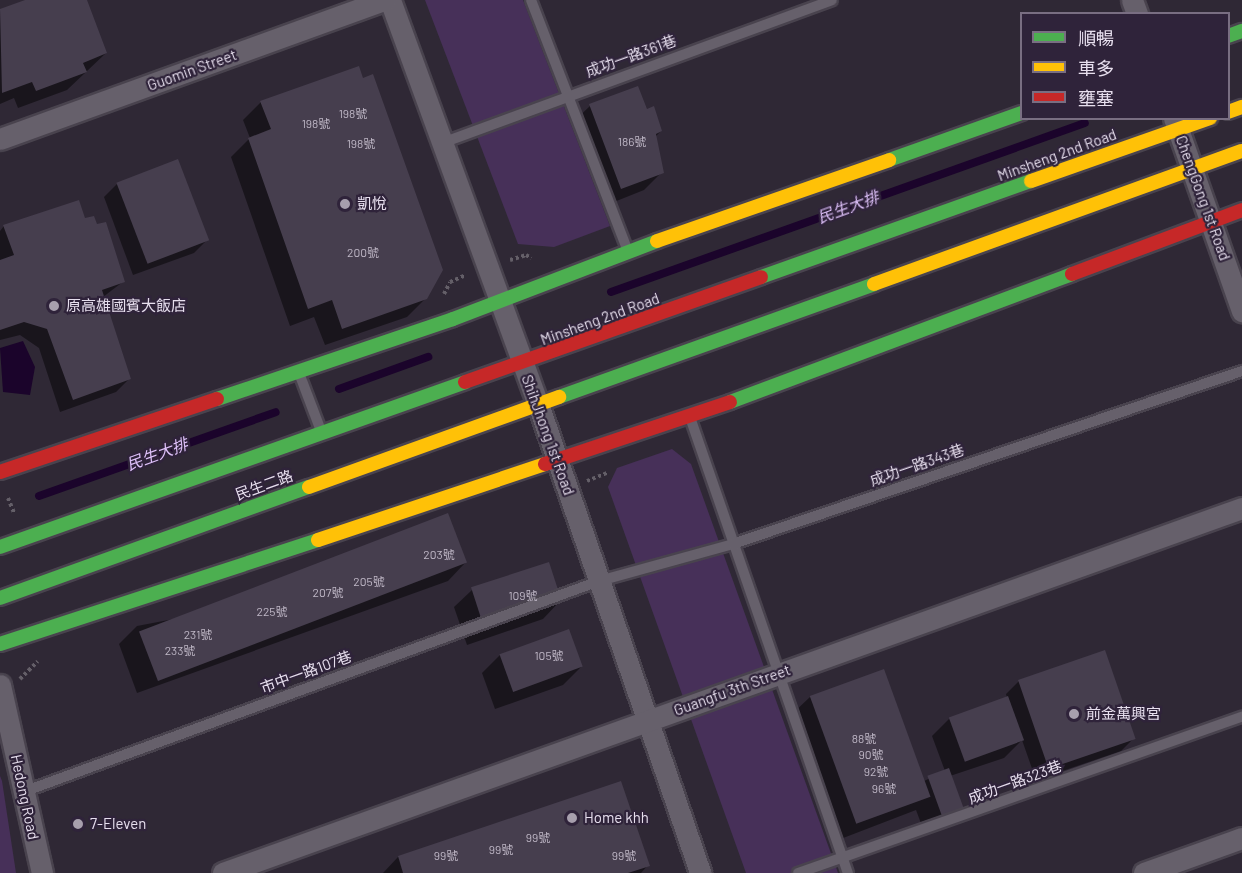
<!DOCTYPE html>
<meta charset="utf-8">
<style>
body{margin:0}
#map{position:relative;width:1242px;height:873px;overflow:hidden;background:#2f2835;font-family:Barlow,"Noto Sans TC",sans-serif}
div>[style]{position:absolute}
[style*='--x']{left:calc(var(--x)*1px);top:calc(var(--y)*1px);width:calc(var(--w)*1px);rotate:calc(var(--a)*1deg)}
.green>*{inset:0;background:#473059}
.water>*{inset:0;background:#1b042b}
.shadow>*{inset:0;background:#0007}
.stream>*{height:8px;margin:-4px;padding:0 4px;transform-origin:4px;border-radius:4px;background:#1b042b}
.building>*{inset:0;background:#463e4e;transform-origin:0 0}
.path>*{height:4px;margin-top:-2px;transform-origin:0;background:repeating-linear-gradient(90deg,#645f68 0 3px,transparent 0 6px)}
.roads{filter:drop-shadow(2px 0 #49434e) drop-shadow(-2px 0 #49434e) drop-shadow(0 2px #49434e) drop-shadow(0 -2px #49434e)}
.lane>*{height:10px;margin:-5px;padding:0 5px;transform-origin:5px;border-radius:5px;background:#66606b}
.street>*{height:21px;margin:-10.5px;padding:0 10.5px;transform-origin:10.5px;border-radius:10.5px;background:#66606b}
.fast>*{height:14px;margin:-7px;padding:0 7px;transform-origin:7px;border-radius:7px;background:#4caf50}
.slow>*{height:14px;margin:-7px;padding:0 7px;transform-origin:7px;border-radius:7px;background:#ffc107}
.jam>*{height:14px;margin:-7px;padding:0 7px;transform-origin:7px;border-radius:7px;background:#c62828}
.dots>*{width:16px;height:16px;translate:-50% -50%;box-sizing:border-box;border:3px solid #2f233a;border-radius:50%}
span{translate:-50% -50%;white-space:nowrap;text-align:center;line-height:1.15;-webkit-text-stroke:4.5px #2f233a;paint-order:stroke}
.number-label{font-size:12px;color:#bfb7c6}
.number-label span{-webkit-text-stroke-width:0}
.street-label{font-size:15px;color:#e7dfee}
.poi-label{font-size:15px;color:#e7dfee}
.left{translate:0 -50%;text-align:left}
.water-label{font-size:16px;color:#dec1f9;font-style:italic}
.legend{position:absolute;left:1020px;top:12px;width:210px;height:108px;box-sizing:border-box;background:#2f233a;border:2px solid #796e82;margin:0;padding:8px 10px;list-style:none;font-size:18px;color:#e7dfee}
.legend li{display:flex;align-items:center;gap:12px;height:30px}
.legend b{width:30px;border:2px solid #796e82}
</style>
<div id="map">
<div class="green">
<div style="clip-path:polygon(425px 0,523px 0,610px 226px,554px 247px,518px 244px)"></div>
<div style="clip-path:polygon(672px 449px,691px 464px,838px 873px,746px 873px,608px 487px,617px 468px)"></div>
<div style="clip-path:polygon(0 776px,2px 781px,16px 873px,0 873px)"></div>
</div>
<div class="water">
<div style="clip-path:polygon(23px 341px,35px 367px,30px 395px,3px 392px,0 348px)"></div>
</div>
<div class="shadow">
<div style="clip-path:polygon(29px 0,86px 0,106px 53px,67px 90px,18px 108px,14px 98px,0 104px,0 11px)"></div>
<div style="clip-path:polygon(261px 102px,426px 298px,407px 317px,325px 345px,314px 317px,290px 326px,231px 157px,250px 138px,243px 120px)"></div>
<div style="clip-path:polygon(590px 106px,646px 111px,661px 131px,655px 137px,662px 172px,644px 190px,604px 206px,572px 123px)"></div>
<div style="clip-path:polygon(117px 184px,207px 240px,194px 253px,133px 275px,104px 197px)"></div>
<div style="clip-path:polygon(84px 220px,124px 281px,103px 297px,129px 379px,116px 392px,60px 412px,39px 348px,20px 335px,0 340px,0 231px,4px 226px)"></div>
<div style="clip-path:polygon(465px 563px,448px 581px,137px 693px,119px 644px,137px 626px)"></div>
<div style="clip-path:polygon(472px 590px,560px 601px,543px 619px,467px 645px,454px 607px)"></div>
<div style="clip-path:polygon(500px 655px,581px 667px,563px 685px,495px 709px,482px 673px)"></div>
<div style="clip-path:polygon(1019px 681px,1134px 738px,1121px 751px,1036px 780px,1022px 740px,1004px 758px,950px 776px,944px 827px,925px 834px,916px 810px,838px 840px,792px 714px,810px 697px,924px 781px,945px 771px,932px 736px,950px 718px,1007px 698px,1006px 694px)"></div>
<div style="clip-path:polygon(398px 857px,648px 865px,641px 873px,383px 873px)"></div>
</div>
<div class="stream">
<div style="--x:611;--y:292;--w:503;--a:-19.62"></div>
<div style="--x:339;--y:389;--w:95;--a:-19.8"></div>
<div style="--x:39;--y:496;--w:251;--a:-19.5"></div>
</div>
<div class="building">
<div style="clip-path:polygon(25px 0,87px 0,107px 53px,83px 63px,87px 72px,36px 91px,32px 82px,2px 93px,0 9px)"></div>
<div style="clip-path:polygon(359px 66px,363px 78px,373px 74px,443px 270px,427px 299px,342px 329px,332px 300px,308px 309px,248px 138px,271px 129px,260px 101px)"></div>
<div style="clip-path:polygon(638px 86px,647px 109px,654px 106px,662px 131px,656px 134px,664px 173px,621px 189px,589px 104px)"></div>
<div style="left:178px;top:159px;width:87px;height:66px;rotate:69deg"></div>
<div style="clip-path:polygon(79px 200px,85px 218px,94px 216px,97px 224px,106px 222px,125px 282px,102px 290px,131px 379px,73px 400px,47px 329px,24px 322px,0 330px,0 260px,14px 255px,3px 225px)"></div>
<div style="left:448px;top:513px;width:53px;height:331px;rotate:69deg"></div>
<div style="left:549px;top:562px;width:42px;height:82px;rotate:72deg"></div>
<div style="left:569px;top:629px;width:40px;height:74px;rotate:70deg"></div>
<div style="left:1105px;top:650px;width:94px;height:92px;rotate:71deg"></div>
<div style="left:884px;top:669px;width:136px;height:79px;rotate:70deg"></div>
<div style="left:1008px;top:696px;width:47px;height:63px;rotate:70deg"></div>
<div style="left:949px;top:768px;width:45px;height:23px;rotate:70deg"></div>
<div style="clip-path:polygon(621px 781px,650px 866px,628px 873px,403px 873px,398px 856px)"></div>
</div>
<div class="path">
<div style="--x:510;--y:260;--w:17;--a:-17"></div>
<div style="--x:526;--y:255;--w:6;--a:31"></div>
<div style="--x:444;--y:294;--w:13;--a:-63"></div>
<div style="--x:450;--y:282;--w:17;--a:-24"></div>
<div style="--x:587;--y:481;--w:22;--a:-22"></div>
<div style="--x:8;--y:498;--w:16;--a:68"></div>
<div style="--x:20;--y:679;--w:25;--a:-45"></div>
</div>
<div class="roads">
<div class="lane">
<div style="--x:531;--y:0;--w:267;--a:68.9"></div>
<div style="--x:442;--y:143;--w:415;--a:-20.1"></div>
<div style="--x:299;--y:373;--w:62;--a:69.2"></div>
<div style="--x:691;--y:420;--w:479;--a:70.9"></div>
<div style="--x:23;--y:792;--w:613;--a:-20.12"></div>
<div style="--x:599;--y:581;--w:139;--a:-15.4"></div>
<div style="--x:733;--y:544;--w:538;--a:-18.77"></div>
<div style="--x:798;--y:873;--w:471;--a:-19.4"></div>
</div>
<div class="street">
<div style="--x:390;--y:0;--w:430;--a:69.9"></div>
<div style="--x:538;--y:404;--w:496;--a:70.9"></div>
<div style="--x:1132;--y:0;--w:15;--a:70"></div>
<div style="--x:1174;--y:118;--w:205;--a:70.6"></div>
<div style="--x:0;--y:139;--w:409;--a:-19.9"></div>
<div style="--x:0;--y:685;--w:193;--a:77.4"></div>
<div style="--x:223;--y:873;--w:1082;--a:-19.71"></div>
<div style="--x:1144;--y:873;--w:104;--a:-19.7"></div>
</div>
<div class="fast">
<div style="--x:1228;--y:36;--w:15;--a:-20"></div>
<div style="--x:889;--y:160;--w:141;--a:-19.5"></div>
<div style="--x:761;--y:277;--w:287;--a:-19.6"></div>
<div style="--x:559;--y:397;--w:335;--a:-19.7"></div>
<div style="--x:217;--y:399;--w:249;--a:-18.7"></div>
<div style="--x:453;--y:319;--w:218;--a:-20.9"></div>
<div style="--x:730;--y:402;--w:365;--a:-20.5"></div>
<div style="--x:0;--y:547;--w:493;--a:-19.5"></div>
<div style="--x:0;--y:598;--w:328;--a:-19.8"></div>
<div style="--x:0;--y:644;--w:335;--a:-18.1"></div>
</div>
<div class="slow">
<div style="--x:1228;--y:112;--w:15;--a:-20"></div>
<div style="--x:1031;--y:181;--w:190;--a:-19.4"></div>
<div style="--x:657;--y:241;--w:246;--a:-19.2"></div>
<div style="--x:874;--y:284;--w:391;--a:-19.9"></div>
<div style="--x:309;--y:487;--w:266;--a:-19.8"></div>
<div style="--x:318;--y:540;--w:239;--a:-18.5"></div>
</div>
<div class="jam">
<div style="--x:1072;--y:274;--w:182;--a:-20.6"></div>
<div style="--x:465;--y:382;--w:314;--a:-19.5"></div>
<div style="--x:545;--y:464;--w:195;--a:-18.5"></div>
<div style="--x:0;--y:472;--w:229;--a:-18.6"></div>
</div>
</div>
<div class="dots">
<div style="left:345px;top:204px;background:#a79fad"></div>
<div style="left:54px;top:306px;background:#a79fad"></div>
<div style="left:1074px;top:714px;background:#a79fad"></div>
<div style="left:572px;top:818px;background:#a79fad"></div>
<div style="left:78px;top:824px;background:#a79fad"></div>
</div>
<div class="number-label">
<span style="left:353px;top:114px">198號</span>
<span style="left:316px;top:124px">198號</span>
<span style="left:632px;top:142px">186號</span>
<span style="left:361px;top:144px">198號</span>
<span style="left:363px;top:253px">200號</span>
<span style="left:439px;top:555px">203號</span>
<span style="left:369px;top:582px">205號</span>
<span style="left:328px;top:593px">207號</span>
<span style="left:523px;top:596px">109號</span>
<span style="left:272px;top:612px">225號</span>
<span style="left:198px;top:635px">231號</span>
<span style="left:180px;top:651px">233號</span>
<span style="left:549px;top:656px">105號</span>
<span style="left:864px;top:739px">88號</span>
<span style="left:871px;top:755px">90號</span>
<span style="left:876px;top:772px">92號</span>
<span style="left:884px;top:789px">96號</span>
<span style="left:538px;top:838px">99號</span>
<span style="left:501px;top:850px">99號</span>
<span style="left:446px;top:856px">99號</span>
<span style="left:624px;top:856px">99號</span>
</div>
<div class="street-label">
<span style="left:631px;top:56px;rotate:-20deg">成功一路361巷</span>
<span style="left:192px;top:70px;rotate:-20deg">Guomin Street</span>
<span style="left:1057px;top:155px;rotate:-20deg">Minsheng 2nd Road</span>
<span style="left:1203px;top:198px;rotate:70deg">ChengGong 1st Road</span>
<span style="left:600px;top:319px;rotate:-20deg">Minsheng 2nd Road</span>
<span style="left:548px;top:435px;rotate:70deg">ShihJhong 1st Road</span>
<span style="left:917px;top:465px;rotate:-19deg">成功一路343巷</span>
<span style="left:264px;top:485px;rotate:-20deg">民生二路</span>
<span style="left:306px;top:672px;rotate:-20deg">市中一路107巷</span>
<span style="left:732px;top:690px;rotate:-20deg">Guangfu 3th Street</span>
<span style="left:1015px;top:782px;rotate:-20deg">成功一路323巷</span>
<span style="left:25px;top:797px;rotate:78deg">Hedong Road</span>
</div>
<div class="poi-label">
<span class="left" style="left:357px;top:204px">凱悅</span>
<span class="left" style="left:66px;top:306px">原高雄國賓大飯店</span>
<span class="left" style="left:1086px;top:714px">前金萬興宮</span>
<span class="left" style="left:584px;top:818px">Home khh</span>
<span class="left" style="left:90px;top:824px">7-Eleven</span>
</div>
<div class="water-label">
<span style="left:848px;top:207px;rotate:-20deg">民生大排</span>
<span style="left:157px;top:454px;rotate:-20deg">民生大排</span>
</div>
<ul class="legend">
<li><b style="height:8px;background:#4caf50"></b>順暢</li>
<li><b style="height:8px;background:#ffc107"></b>車多</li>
<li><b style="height:8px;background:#c62828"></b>壅塞</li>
</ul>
</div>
